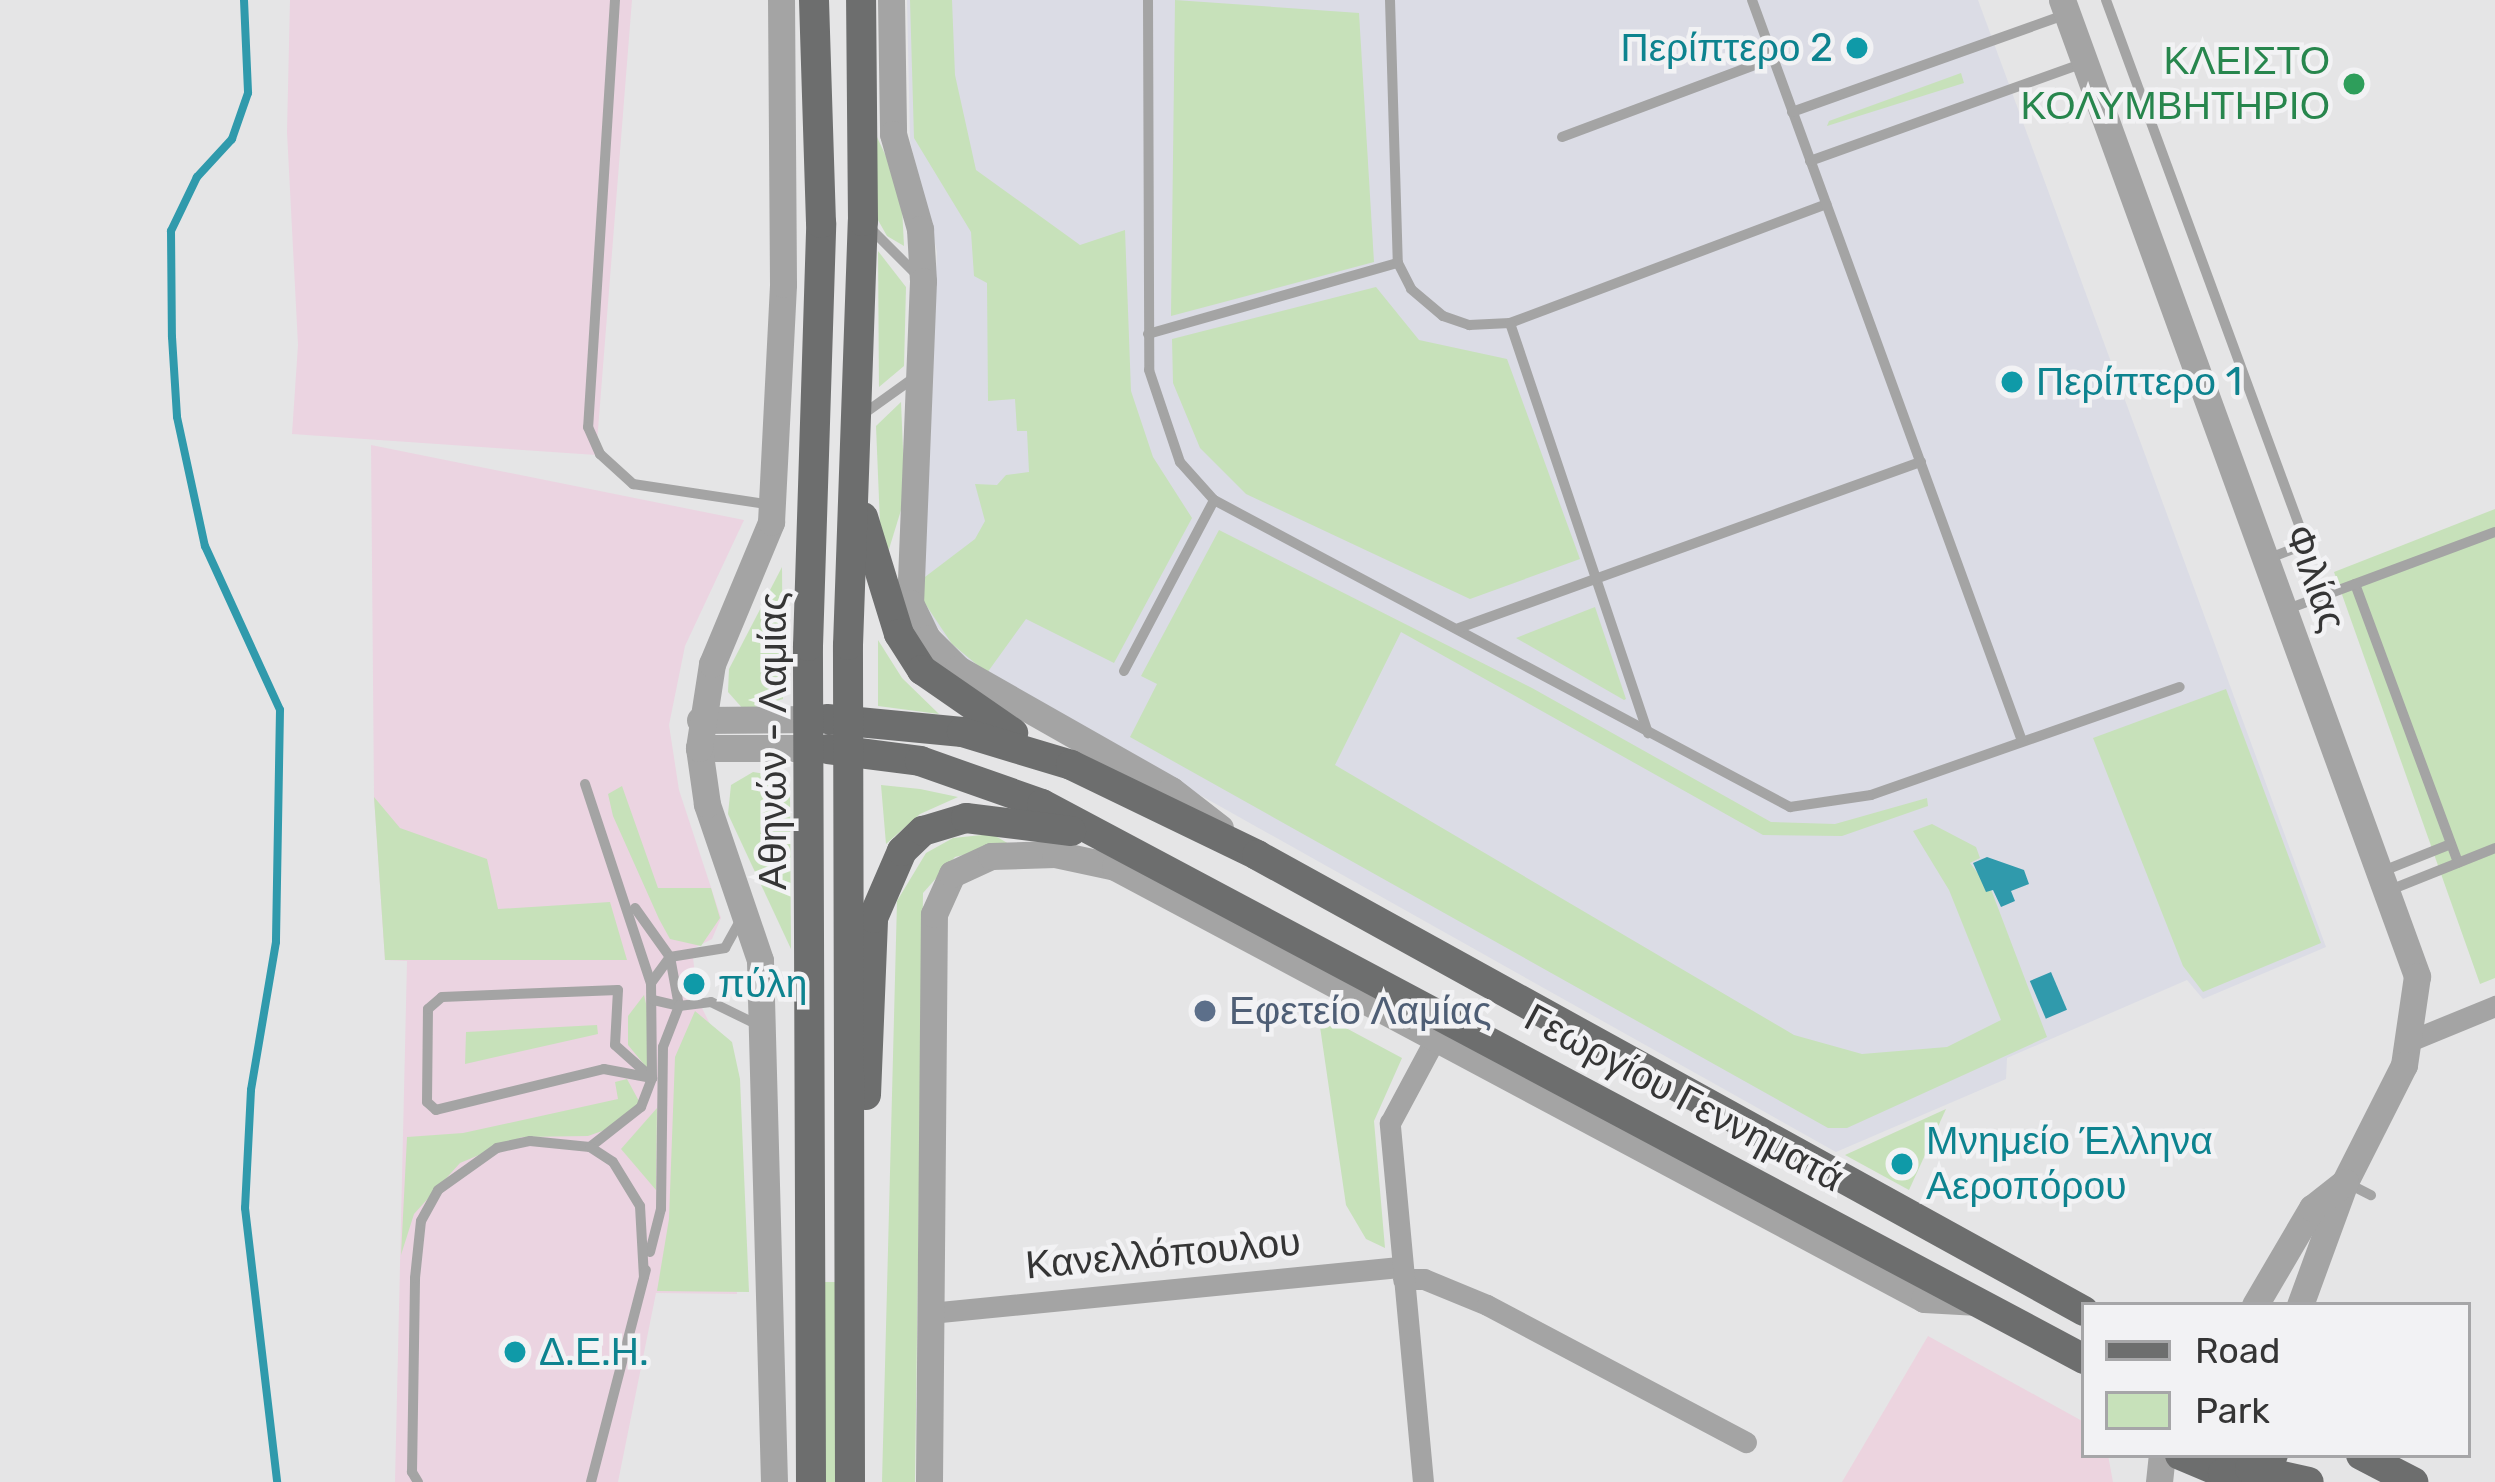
<!DOCTYPE html>
<meta charset="utf-8">
<style>
body{margin:0}
#map{position:relative;width:2495px;height:1482px;overflow:hidden;background:#e5e5e6;font-family:Rubik,sans-serif}
div>[style]{position:absolute}
[style*='--x']{left:calc(var(--x)*1px);top:calc(var(--y)*1px);width:calc(var(--w)*1px);rotate:calc(var(--a)*1deg)}
.built>*{inset:0;background:#dbdce5}
.industrial>*{inset:0;background:#ebd4e1}
.education>*{inset:0;background:#ecd4df}
.green>*{inset:0;background:#c7e1ba;transform-origin:0 0}
.water>*{inset:0;background:#309aac;transform-origin:0 0}
.stream>*{height:8px;margin:-4px;padding:0 4px;transform-origin:4px;border-radius:4px;background:#309aac}
.service>*{height:10px;margin:-5px;padding:0 5px;transform-origin:5px;border-radius:5px;background:#a4a4a4}
.minor>*{height:21px;margin:-10.5px;padding:0 10.5px;transform-origin:10.5px;border-radius:10.5px;background:#a4a4a4}
.tertiary>*{height:27px;margin:-13.5px;padding:0 13.5px;transform-origin:13.5px;border-radius:13.5px;background:#a4a4a4}
.primary>*{height:30px;margin:-15px;padding:0 15px;transform-origin:15px;border-radius:15px;background:#6d6e6e}
.dots>*{width:33px;height:33px;translate:-50% -50%;box-sizing:border-box;border:6px solid #f2f2f4;border-radius:50%}
span{translate:-50% -50%;white-space:nowrap;text-align:center;line-height:1.15;-webkit-text-stroke:9px #f2f2f4;paint-order:stroke}
.culture-label{font-size:39px;color:#0d838f}
.right{translate:-100% -50%;text-align:right}
.left{translate:0 -50%;text-align:left}
.leisure-label{font-size:39px;color:#27864d}
.street-label{font-size:39px;color:#353535}
.service-label{font-size:39px;color:#4e5e75}
.legend{position:absolute;left:2081px;top:1302px;width:390px;height:156px;box-sizing:border-box;background:#f2f2f4;border:3px solid #a6a6a8;margin:0;padding:15px 21px;list-style:none;font-size:36px;color:#353535}
.legend li{display:flex;align-items:center;gap:24px;height:60px}
.legend b{width:60px;border:3px solid #a6a6a8}
</style>
<div id="map">
<div class="built">
<div style="clip-path:polygon(907px 0,1978px 0,2326px 947px,2203px 999px,2187px 980px,2007px 1058px,2006px 1079px,1836px 1152px,970px 666px,919px 605px,937px 252px,910px 141px)"></div>
</div>
<div class="industrial">
<div style="clip-path:polygon(290px 0,632px 0,596px 455px,292px 434px,298px 345px,287px 132px)"></div>
<div style="clip-path:polygon(371px 445px,744px 520px,685px 646px,669px 725px,679px 790px,721px 918px,712px 939px,692px 949px,698px 1000px,717px 1038px,737px 1294px,656px 1293px,618px 1482px,395px 1482px,407px 961px,385px 960px,374px 797px)"></div>
</div>
<div class="education">
<div style="clip-path:polygon(1928px 1336px,2084px 1422px,2084px 1455px,2108px 1455px,2113px 1482px,1842px 1482px)"></div>
</div>
<div class="green">
<div style="clip-path:polygon(910px 0,952px 0,955px 75px,976px 170px,1080px 245px,1125px 230px,1131px 391px,1153px 457px,1192px 518px,1114px 663px,1026px 619px,987px 673px,952px 644px,920px 596px,921px 580px,975px 539px,985px 521px,975px 484px,997px 485px,1006px 475px,1029px 472px,1027px 431px,1017px 431px,1015px 399px,988px 401px,987px 283px,974px 276px,971px 232px,914px 138px)"></div>
<div style="clip-path:polygon(1175px 0,1359px 13px,1374px 262px,1171px 316px)"></div>
<div style="clip-path:polygon(1961px 73px,1964px 83px,1827px 126px,1829px 121px)"></div>
<div style="clip-path:polygon(876px 135px,901px 188px,904px 246px,887px 236px,874px 213px)"></div>
<div style="clip-path:polygon(878px 251px,906px 287px,904px 366px,879px 387px)"></div>
<div style="clip-path:polygon(1376px 287px,1419px 340px,1507px 359px,1580px 559px,1470px 599px,1246px 494px,1200px 448px,1173px 383px,1172px 339px)"></div>
<div style="clip-path:polygon(901px 402px,905px 497px,882px 572px,876px 426px)"></div>
<div style="clip-path:polygon(2495px 509px,2495px 978px,2480px 984px,2334px 572px)"></div>
<div style="clip-path:polygon(1219px 530px,1532px 688px,1771px 822px,1835px 824px,1927px 798px,1928px 806px,1842px 836px,1763px 835px,1401px 632px,1335px 765px,1794px 1035px,1862px 1054px,1947px 1047px,2001px 1020px,1949px 890px,1913px 831px,1932px 824px,1976px 847px,1980px 858px,1970px 863px,1992px 892px,2047px 1037px,1847px 1128px,1828px 1128px,1130px 737px,1157px 684px,1141px 676px)"></div>
<div style="clip-path:polygon(782px 567px,783px 699px,744px 710px,728px 692px,729px 669px)"></div>
<div style="clip-path:polygon(1595px 607px,1626px 699px,1624px 700px,1516px 638px)"></div>
<div style="clip-path:polygon(878px 640px,902px 678px,939px 714px,878px 706px)"></div>
<div style="clip-path:polygon(2226px 689px,2321px 943px,2203px 992px,2183px 966px,2093px 738px)"></div>
<div style="clip-path:polygon(753px 772px,778px 776px,790px 798px,791px 949px,728px 814px,731px 785px)"></div>
<div style="clip-path:polygon(881px 785px,920px 789px,958px 797px,920px 814px,886px 844px)"></div>
<div style="clip-path:polygon(622px 786px,658px 888px,711px 888px,720px 918px,701px 946px,670px 939px,659px 919px,613px 816px,608px 794px)"></div>
<div style="clip-path:polygon(374px 797px,400px 828px,487px 859px,498px 909px,610px 902px,627px 960px,385px 960px)"></div>
<div style="clip-path:polygon(992px 834px,1009px 844px,955px 857px,923px 893px,915px 1482px,882px 1482px,897px 901px,926px 853px,953px 838px)"></div>
<div style="clip-path:polygon(644px 995px,651px 1025px,647px 1068px,628px 1045px,628px 1016px)"></div>
<div style="clip-path:polygon(695px 1011px,732px 1042px,740px 1079px,749px 1292px,657px 1291px,669px 1219px,675px 1057px)"></div>
<div style="clip-path:polygon(1318px 1013px,1402px 1058px,1374px 1121px,1385px 1248px,1366px 1239px,1346px 1205px)"></div>
<div style="clip-path:polygon(597px 1025px,598px 1034px,465px 1064px,466px 1032px)"></div>
<div style="clip-path:polygon(627px 1079px,640px 1103px,619px 1125px,588px 1136px,522px 1137px,460px 1163px,414px 1214px,401px 1255px,407px 1137px,463px 1133px,618px 1099px,615px 1082px)"></div>
<div style="clip-path:polygon(657px 1108px,656px 1190px,621px 1149px)"></div>
<div style="clip-path:polygon(1946px 1109px,1909px 1190px,1845px 1155px)"></div>
<div style="left:820px;top:1282px;width:15px;height:200px"></div>
</div>
<div class="water">
<div style="clip-path:polygon(1987px 857px,2024px 870px,2029px 884px,2011px 891px,2015px 901px,2001px 907px,1993px 890px,1986px 892px,1973px 863px)"></div>
<div style="left:2051px;top:972px;width:41px;height:23px;rotate:67deg"></div>
</div>
<div class="stream">
<div style="--x:244;--y:0;--w:93;--a:87.5"></div>
<div style="--x:248;--y:93;--w:49;--a:109.2"></div>
<div style="--x:232;--y:139;--w:52;--a:132.6"></div>
<div style="--x:197;--y:177;--w:60;--a:115.7"></div>
<div style="--x:171;--y:231;--w:106;--a:89.5"></div>
<div style="--x:172;--y:337;--w:80;--a:86.4"></div>
<div style="--x:177;--y:417;--w:132;--a:77.8"></div>
<div style="--x:205;--y:546;--w:180;--a:65.4"></div>
<div style="--x:280;--y:710;--w:232;--a:91"></div>
<div style="--x:276;--y:942;--w:150;--a:99.6"></div>
<div style="--x:251;--y:1090;--w:118;--a:92.9"></div>
<div style="--x:245;--y:1208;--w:276;--a:83.3"></div>
</div>
<div class="service">
<div style="--x:615;--y:0;--w:428;--a:93.6"></div>
<div style="--x:588;--y:427;--w:30;--a:66"></div>
<div style="--x:600;--y:454;--w:45;--a:42.3"></div>
<div style="--x:633;--y:484;--w:141;--a:8.6"></div>
<div style="--x:1148;--y:0;--w:370;--a:89.8"></div>
<div style="--x:1149;--y:370;--w:97;--a:71.4"></div>
<div style="--x:1180;--y:462;--w:51;--a:48.2"></div>
<div style="--x:1214;--y:500;--w:653;--a:28.06"></div>
<div style="--x:1790;--y:807;--w:82;--a:-8.4"></div>
<div style="--x:1871;--y:795;--w:327;--a:-19.3"></div>
<div style="--x:1390;--y:0;--w:263;--a:88.3"></div>
<div style="--x:1398;--y:263;--w:29;--a:63"></div>
<div style="--x:1411;--y:289;--w:42;--a:40.2"></div>
<div style="--x:1443;--y:316;--w:28;--a:19"></div>
<div style="--x:1469;--y:325;--w:41;--a:-2.8"></div>
<div style="--x:1510;--y:323;--w:338;--a:-20.6"></div>
<div style="--x:1752;--y:0;--w:789;--a:69.98"></div>
<div style="--x:2106;--y:0;--w:580;--a:69.81"></div>
<div style="--x:2306;--y:544;--w:40;--a:159"></div>
<div style="--x:1792;--y:112;--w:289;--a:-19.6"></div>
<div style="--x:1562;--y:137;--w:225;--a:-20.5"></div>
<div style="--x:1810;--y:161;--w:291;--a:-19.7"></div>
<div style="--x:870;--y:228;--w:65;--a:45"></div>
<div style="--x:1510;--y:323;--w:433;--a:71.4"></div>
<div style="--x:1148;--y:334;--w:260;--a:-15.9"></div>
<div style="--x:862;--y:415;--w:65;--a:-35.6"></div>
<div style="--x:2355;--y:584;--w:297;--a:69.7"></div>
<div style="--x:2285;--y:610;--w:224;--a:-20.4"></div>
<div style="--x:1459;--y:628;--w:491;--a:-19.8"></div>
<div style="--x:1124;--y:671;--w:193;--a:-62.2"></div>
<div style="--x:585;--y:784;--w:210;--a:71.7"></div>
<div style="--x:2383;--y:871;--w:73;--a:-21.7"></div>
<div style="--x:2390;--y:890;--w:113;--a:-21.8"></div>
<div style="--x:635;--y:908;--w:60;--a:54.5"></div>
<div style="--x:670;--y:957;--w:56;--a:-9.3"></div>
<div style="--x:725;--y:948;--w:31;--a:-61"></div>
<div style="--x:590;--y:1147;--w:65;--a:-38.1"></div>
<div style="--x:641;--y:1107;--w:31;--a:-69"></div>
<div style="--x:652;--y:1078;--w:49;--a:-169.4"></div>
<div style="--x:604;--y:1069;--w:173;--a:166.3"></div>
<div style="--x:436;--y:1110;--w:12;--a:-138"></div>
<div style="--x:427;--y:1102;--w:93;--a:-89.4"></div>
<div style="--x:428;--y:1009;--w:18;--a:-41"></div>
<div style="--x:442;--y:997;--w:176;--a:-2.3"></div>
<div style="--x:618;--y:990;--w:55;--a:93.1"></div>
<div style="--x:615;--y:1045;--w:50;--a:41.7"></div>
<div style="--x:652;--y:1078;--w:95;--a:-90.6"></div>
<div style="--x:651;--y:983;--w:32;--a:-54"></div>
<div style="--x:670;--y:957;--w:50;--a:79.6"></div>
<div style="--x:679;--y:1006;--w:26;--a:-167"></div>
<div style="--x:2347;--y:1183;--w:27;--a:27"></div>
<div style="--x:650;--y:1252;--w:44;--a:-75.7"></div>
<div style="--x:661;--y:1209;--w:162;--a:-89.3"></div>
<div style="--x:663;--y:1047;--w:44;--a:-68.7"></div>
<div style="--x:679;--y:1006;--w:32;--a:-7"></div>
<div style="--x:711;--y:1002;--w:52;--a:26.1"></div>
<div style="--x:418;--y:1482;--w:12;--a:-121"></div>
<div style="--x:412;--y:1472;--w:194;--a:-89.1"></div>
<div style="--x:415;--y:1278;--w:57;--a:-84"></div>
<div style="--x:421;--y:1221;--w:35;--a:-61"></div>
<div style="--x:438;--y:1190;--w:72;--a:-35.4"></div>
<div style="--x:497;--y:1148;--w:34;--a:-12"></div>
<div style="--x:530;--y:1141;--w:60;--a:5.7"></div>
<div style="--x:590;--y:1147;--w:27;--a:33"></div>
<div style="--x:613;--y:1162;--w:52;--a:58.5"></div>
<div style="--x:640;--y:1206;--w:71;--a:86.8"></div>
<div style="--x:591;--y:1482;--w:219;--a:-75.5"></div>
</div>
<div class="minor">
<div style="--x:2412;--y:1040;--w:90;--a:-22.3"></div>
<div style="--x:1403;--y:1279;--w:21;--a:0"></div>
<div style="--x:1424;--y:1279;--w:68;--a:22.4"></div>
<div style="--x:1487;--y:1305;--w:293;--a:27.9"></div>
<div style="--x:930;--y:1313;--w:474;--a:-5.6"></div>
<div style="--x:1423;--y:1482;--w:361;--a:-95.3"></div>
<div style="--x:1390;--y:1123;--w:95;--a:-61.8"></div>
</div>
<div class="tertiary">
<div style="--x:891;--y:0;--w:134;--a:89.1"></div>
<div style="--x:893;--y:134;--w:99;--a:74.1"></div>
<div style="--x:920;--y:229;--w:52;--a:86.7"></div>
<div style="--x:923;--y:281;--w:322;--a:92.3"></div>
<div style="--x:910;--y:603;--w:39;--a:64"></div>
<div style="--x:927;--y:638;--w:44;--a:45"></div>
<div style="--x:958;--y:669;--w:245;--a:29.6"></div>
<div style="--x:1171;--y:790;--w:62;--a:37.8"></div>
<div style="--x:2062;--y:0;--w:1039;--a:70.01"></div>
<div style="--x:2417;--y:976;--w:90;--a:98.3"></div>
<div style="--x:2404;--y:1065;--w:131;--a:116.8"></div>
<div style="--x:2345;--y:1182;--w:131;--a:110.1"></div>
<div style="--x:700;--y:720;--w:109;--a:-0.5"></div>
<div style="--x:699;--y:748;--w:111;--a:0"></div>
<div style="--x:2255;--y:1305;--w:113;--a:-59.6"></div>
<div style="--x:2312;--y:1208;--w:42;--a:-38.2"></div>
<div style="--x:774;--y:1482;--w:522;--a:-91.54"></div>
<div style="--x:760;--y:960;--w:165;--a:-108.8"></div>
<div style="--x:707;--y:804;--w:57;--a:-98.1"></div>
<div style="--x:699;--y:748;--w:85;--a:-81.2"></div>
<div style="--x:712;--y:664;--w:154;--a:-67.4"></div>
<div style="--x:771;--y:522;--w:238;--a:-87.1"></div>
<div style="--x:783;--y:284;--w:284;--a:-90.4"></div>
<div style="--x:929;--y:1482;--w:568;--a:-89.5"></div>
<div style="--x:934;--y:914;--w:44;--a:-65.8"></div>
<div style="--x:952;--y:874;--w:43;--a:-24.8"></div>
<div style="--x:991;--y:856;--w:64;--a:-1.8"></div>
<div style="--x:1055;--y:854;--w:61;--a:12.2"></div>
<div style="--x:1115;--y:867;--w:917;--a:28.1"></div>
<div style="--x:1924;--y:1299;--w:54;--a:3.2"></div>
<div style="--x:2159;--y:1482;--w:27;--a:-84"></div>
</div>
<div class="primary">
<div style="--x:863;--y:517;--w:122;--a:72.9"></div>
<div style="--x:899;--y:634;--w:43;--a:57.4"></div>
<div style="--x:922;--y:670;--w:111;--a:34.7"></div>
<div style="--x:827;--y:719;--w:136;--a:5.5"></div>
<div style="--x:962;--y:732;--w:114;--a:16.8"></div>
<div style="--x:1071;--y:765;--w:207;--a:25.8"></div>
<div style="--x:1257;--y:855;--w:944;--a:28.87"></div>
<div style="--x:828;--y:749;--w:93;--a:7.4"></div>
<div style="--x:920;--y:761;--w:129;--a:19.4"></div>
<div style="--x:1042;--y:804;--w:1181;--a:28.04"></div>
<div style="--x:866;--y:1095;--w:177;--a:-87.7"></div>
<div style="--x:873;--y:918;--w:73;--a:-66.6"></div>
<div style="--x:902;--y:851;--w:29;--a:-44"></div>
<div style="--x:923;--y:831;--w:45;--a:-16.8"></div>
<div style="--x:966;--y:818;--w:106;--a:7.1"></div>
<div style="--x:2180;--y:1455;--w:47;--a:22.7"></div>
<div style="--x:2223;--y:1473;--w:53;--a:-19.8"></div>
<div style="--x:2361;--y:1455;--w:59;--a:27.4"></div>
<div style="--x:2250;--y:1469;--w:60;--a:12.4"></div>
<div style="--x:811;--y:1482;--w:836;--a:-90.21"></div>
<div style="--x:808;--y:646;--w:423;--a:-88.2"></div>
<div style="--x:821;--y:223;--w:223;--a:-91.8"></div>
<div style="--x:850;--y:1482;--w:837;--a:-90.14"></div>
<div style="--x:848;--y:645;--w:424;--a:-88"></div>
<div style="--x:863;--y:221;--w:221;--a:-90.5"></div>
</div>
<div class="dots">
<div style="left:1857px;top:48px;background:#0f9aa8"></div>
<div style="left:2354px;top:84px;background:#2e9e5b"></div>
<div style="left:2012px;top:382px;background:#0f9aa8"></div>
<div style="left:694px;top:984px;background:#0f9aa8"></div>
<div style="left:1205px;top:1011px;background:#5c6f8a"></div>
<div style="left:1902px;top:1164px;background:#0f9aa8"></div>
<div style="left:515px;top:1352px;background:#0f9aa8"></div>
</div>
<div class="culture-label">
<span class="right" style="left:1833px;top:48px">Περίπτερο 2</span>
<span class="left" style="left:2036px;top:382px">Περίπτερο 1</span>
<span class="left" style="left:718px;top:984px">πύλη</span>
<span class="left" style="left:1926px;top:1164px">Μνημείο Έλληνα<br>Αεροπόρου</span>
<span class="left" style="left:539px;top:1352px">Δ.Ε.Η.</span>
</div>
<div class="leisure-label">
<span class="right" style="left:2330px;top:84px">ΚΛΕΙΣΤΟ<br>ΚΟΛΥΜΒΗΤΗΡΙΟ</span>
</div>
<div class="street-label">
<span style="left:2315px;top:578px;rotate:70deg">Φιλίας</span>
<span style="left:773px;top:741px;rotate:-90deg">Αθηνών - Λαμίας</span>
<span style="left:1684px;top:1098px;rotate:28deg">Γεωργίου Γεννηματά</span>
<span style="left:1163px;top:1254px;rotate:-5deg">Κανελλόπουλου</span>
</div>
<div class="service-label">
<span class="left" style="left:1229px;top:1011px">Εφετείο Λαμίας</span>
</div>
<ul class="legend">
<li><b style="height:15px;background:#6d6e6e"></b>Road</li>
<li><b style="height:33px;background:#c7e1ba"></b>Park</li>
</ul>
</div>
